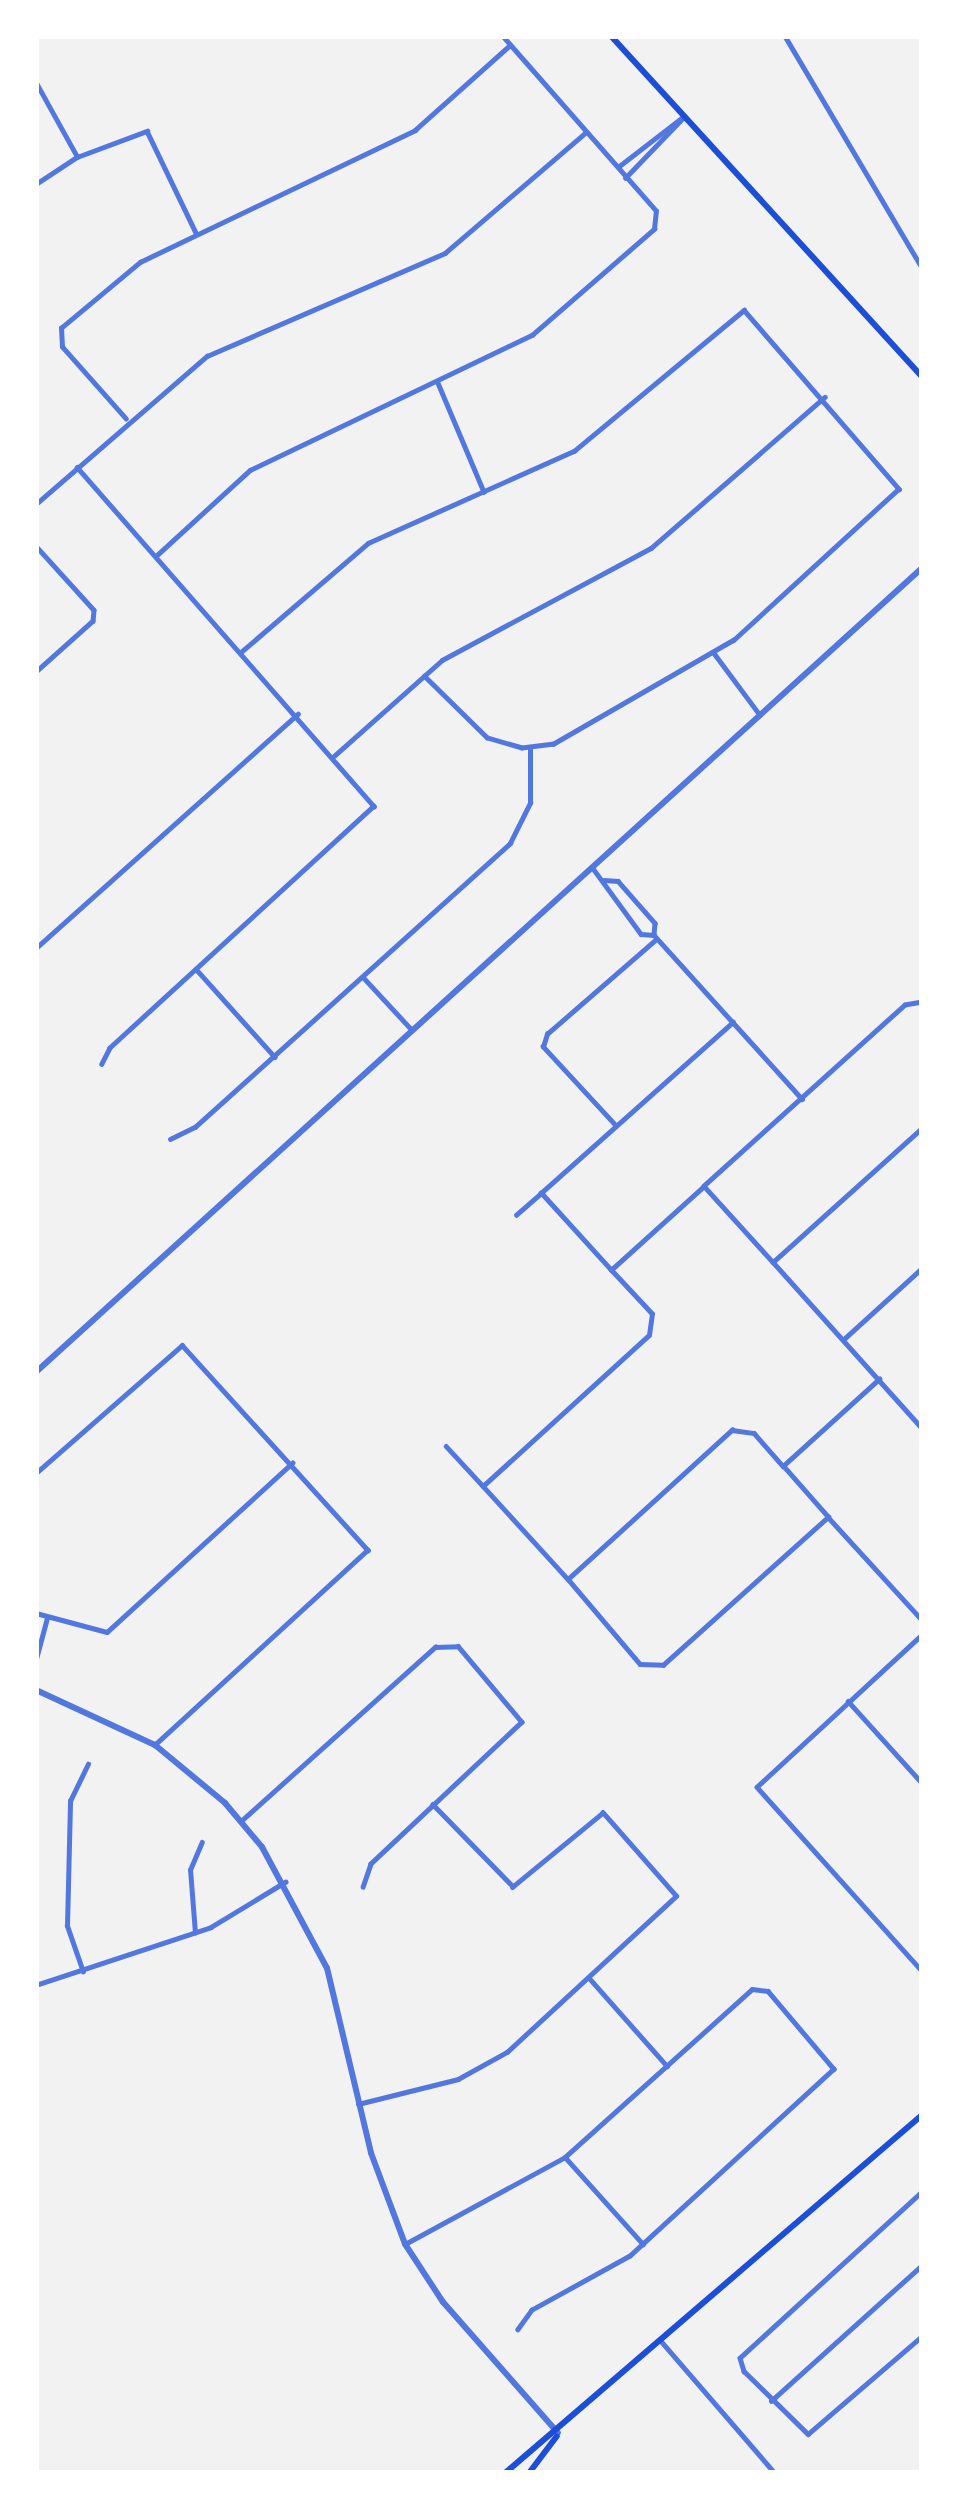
<!DOCTYPE html>
<style>
body{margin:0}
#map{position:relative;width:958px;height:2509px;overflow:hidden;background:#f2f2f2;font-family:"Libre Baskerville",serif}
div>[style]{position:absolute}
[style*='--x']{left:calc(var(--x)*1px);top:calc(var(--y)*1px);width:calc(var(--w)*1px);rotate:calc(var(--a)*1deg)}
.minor>*{height:4.5px;margin:-2.25px;padding:0 2.25px;transform-origin:2.25px;border-radius:2.25px;background:#5277de}
.tertiary>*{height:6px;margin:-3px;padding:0 3px;transform-origin:3px;border-radius:3px;background:#5277de}
.secondary>*{height:6px;margin:-3px;padding:0 3px;transform-origin:3px;border-radius:3px;background:#1d4ed8}
span{translate:-50% -50%;white-space:nowrap;text-align:center;line-height:1.15;-webkit-text-stroke:9px #fff;paint-order:stroke}
.frame{position:absolute;inset:0;border:39px solid #fff;pointer-events:none}
</style>
<div id="map">
<div class="minor">
<div style="--x:785;--y:36;--w:269;--a:59.4"></div>
<div style="--x:36;--y:82;--w:85;--a:61"></div>
<div style="--x:618;--y:167;--w:83;--a:-37.7"></div>
<div style="--x:625;--y:178;--w:83;--a:-46"></div>
<div style="--x:36;--y:184;--w:49;--a:-33.4"></div>
<div style="--x:77;--y:157;--w:75;--a:-20.4"></div>
<div style="--x:147;--y:131;--w:113;--a:64.3"></div>
<div style="--x:438;--y:383;--w:118;--a:67.1"></div>
<div style="--x:126;--y:419;--w:96;--a:-131.6"></div>
<div style="--x:62;--y:347;--w:19;--a:-93"></div>
<div style="--x:61;--y:328;--w:103;--a:-39.9"></div>
<div style="--x:140;--y:262;--w:305;--a:-25.6"></div>
<div style="--x:415;--y:130;--w:127;--a:-41.8"></div>
<div style="--x:77;--y:467;--w:451;--a:48.8"></div>
<div style="--x:374;--y:806;--w:358;--a:137.5"></div>
<div style="--x:110;--y:1048;--w:18;--a:117"></div>
<div style="--x:36;--y:504;--w:226;--a:-40.9"></div>
<div style="--x:207;--y:356;--w:259;--a:-23.4"></div>
<div style="--x:445;--y:253;--w:184;--a:-40.6"></div>
<div style="--x:36;--y:546;--w:86;--a:47.8"></div>
<div style="--x:94;--y:610;--w:11;--a:95"></div>
<div style="--x:93;--y:621;--w:76;--a:138.2"></div>
<div style="--x:156;--y:556;--w:127;--a:-42.5"></div>
<div style="--x:250;--y:470;--w:313;--a:-25.6"></div>
<div style="--x:532;--y:335;--w:162;--a:-41"></div>
<div style="--x:654;--y:229;--w:18;--a:-84"></div>
<div style="--x:656;--y:211;--w:233;--a:-131.3"></div>
<div style="--x:241;--y:652;--w:167;--a:-40.6"></div>
<div style="--x:368;--y:543;--w:226;--a:-24.1"></div>
<div style="--x:574;--y:451;--w:221;--a:-39.7"></div>
<div style="--x:744;--y:310;--w:237;--a:49.1"></div>
<div style="--x:899;--y:489;--w:224;--a:137.5"></div>
<div style="--x:734;--y:640;--w:208;--a:150"></div>
<div style="--x:554;--y:744;--w:32;--a:173"></div>
<div style="--x:522;--y:748;--w:36;--a:-164"></div>
<div style="--x:487;--y:738;--w:88;--a:-135.5"></div>
<div style="--x:714;--y:653;--w:77;--a:53.4"></div>
<div style="--x:334;--y:756;--w:144;--a:-41.6"></div>
<div style="--x:442;--y:660;--w:237;--a:-28.2"></div>
<div style="--x:651;--y:548;--w:230;--a:-41"></div>
<div style="--x:592;--y:867;--w:83;--a:53.8"></div>
<div style="--x:641;--y:934;--w:13;--a:4"></div>
<div style="--x:654;--y:935;--w:221;--a:47.9"></div>
<div style="--x:604;--y:880;--w:14;--a:4"></div>
<div style="--x:618;--y:881;--w:56;--a:48.6"></div>
<div style="--x:655;--y:923;--w:12;--a:95"></div>
<div style="--x:36;--y:948;--w:351;--a:-41.8"></div>
<div style="--x:196;--y:969;--w:118;--a:48.1"></div>
<div style="--x:363;--y:977;--w:72;--a:47.2"></div>
<div style="--x:922;--y:1002;--w:17;--a:170"></div>
<div style="--x:905;--y:1005;--w:270;--a:138"></div>
<div style="--x:704;--y:1186;--w:103;--a:47.8"></div>
<div style="--x:773;--y:1262;--w:200;--a:-42"></div>
<div style="--x:616;--y:1126;--w:108;--a:-132.7"></div>
<div style="--x:543;--y:1047;--w:14;--a:-73"></div>
<div style="--x:547;--y:1034;--w:143;--a:-41"></div>
<div style="--x:170;--y:1139;--w:28;--a:-26"></div>
<div style="--x:195;--y:1127;--w:424;--a:-42"></div>
<div style="--x:510;--y:843;--w:45;--a:-63.4"></div>
<div style="--x:530;--y:803;--w:55;--a:-90"></div>
<div style="--x:516;--y:1215;--w:33;--a:-41"></div>
<div style="--x:773;--y:1262;--w:223;--a:48.1"></div>
<div style="--x:611;--y:1270;--w:104;--a:-132.3"></div>
<div style="--x:541;--y:1193;--w:257;--a:-41.7"></div>
<div style="--x:844;--y:1339;--w:105;--a:-42.3"></div>
<div style="--x:446;--y:1446;--w:54;--a:47.2"></div>
<div style="--x:483;--y:1486;--w:224;--a:-42.3"></div>
<div style="--x:649;--y:1335;--w:21;--a:-82"></div>
<div style="--x:652;--y:1314;--w:60;--a:-133"></div>
<div style="--x:611;--y:1270;--w:125;--a:-42.1"></div>
<div style="--x:36;--y:1473;--w:194;--a:-41.2"></div>
<div style="--x:182;--y:1345;--w:277;--a:47.8"></div>
<div style="--x:368;--y:1550;--w:289;--a:137.5"></div>
<div style="--x:483;--y:1486;--w:126;--a:47.6"></div>
<div style="--x:568;--y:1579;--w:222;--a:-42.3"></div>
<div style="--x:732;--y:1430;--w:22;--a:8"></div>
<div style="--x:754;--y:1433;--w:44;--a:48.7"></div>
<div style="--x:783;--y:1466;--w:130;--a:-42.2"></div>
<div style="--x:828;--y:1517;--w:139;--a:47.6"></div>
<div style="--x:568;--y:1579;--w:111;--a:49.7"></div>
<div style="--x:640;--y:1664;--w:23;--a:2"></div>
<div style="--x:663;--y:1665;--w:222;--a:-41.9"></div>
<div style="--x:828;--y:1517;--w:68;--a:-131.4"></div>
<div style="--x:36;--y:1613;--w:73;--a:15"></div>
<div style="--x:107;--y:1632;--w:251;--a:-42.4"></div>
<div style="--x:922;--y:1635;--w:224;--a:137.3"></div>
<div style="--x:757;--y:1787;--w:247;--a:48.1"></div>
<div style="--x:36;--y:1659;--w:42;--a:-75"></div>
<div style="--x:848;--y:1701;--w:110;--a:47.9"></div>
<div style="--x:241;--y:1821;--w:261;--a:-41.9"></div>
<div style="--x:435;--y:1647;--w:23;--a:-2"></div>
<div style="--x:458;--y:1646;--w:99;--a:49.9"></div>
<div style="--x:522;--y:1722;--w:207;--a:136.8"></div>
<div style="--x:371;--y:1864;--w:24;--a:109"></div>
<div style="--x:195;--y:1933;--w:63;--a:-94.5"></div>
<div style="--x:190;--y:1870;--w:30;--a:-67"></div>
<div style="--x:83;--y:1972;--w:49;--a:-109.2"></div>
<div style="--x:67;--y:1926;--w:125;--a:-88.6"></div>
<div style="--x:70;--y:1801;--w:41;--a:-64.1"></div>
<div style="--x:591;--y:1980;--w:115;--a:48.5"></div>
<div style="--x:36;--y:1985;--w:184;--a:-18.3"></div>
<div style="--x:211;--y:1927;--w:87;--a:-31.3"></div>
<div style="--x:358;--y:2104;--w:103;--a:-14"></div>
<div style="--x:458;--y:2079;--w:56;--a:-28.9"></div>
<div style="--x:507;--y:2052;--w:230;--a:-42.7"></div>
<div style="--x:676;--y:1896;--w:111;--a:-131.3"></div>
<div style="--x:603;--y:1813;--w:117;--a:140.6"></div>
<div style="--x:513;--y:1887;--w:115;--a:-134.3"></div>
<div style="--x:565;--y:2157;--w:117;--a:48.1"></div>
<div style="--x:922;--y:2192;--w:246;--a:137.6"></div>
<div style="--x:740;--y:2358;--w:14;--a:73"></div>
<div style="--x:744;--y:2371;--w:90;--a:44.5"></div>
<div style="--x:808;--y:2434;--w:150;--a:-40.7"></div>
<div style="--x:405;--y:2244;--w:182;--a:-28.5"></div>
<div style="--x:565;--y:2157;--w:251;--a:-41.9"></div>
<div style="--x:752;--y:1989;--w:16;--a:7"></div>
<div style="--x:768;--y:1991;--w:102;--a:49.8"></div>
<div style="--x:834;--y:2069;--w:277;--a:137.5"></div>
<div style="--x:630;--y:2256;--w:112;--a:151.1"></div>
<div style="--x:532;--y:2310;--w:24;--a:126"></div>
<div style="--x:661;--y:2341;--w:174;--a:49.2"></div>
<div style="--x:771;--y:2401;--w:203;--a:-42"></div>
</div>
<div class="tertiary">
<div style="--x:36;--y:1372;--w:1196;--a:-42.22"></div>
<div style="--x:36;--y:1690;--w:131;--a:24.8"></div>
<div style="--x:155;--y:1745;--w:91;--a:39.6"></div>
<div style="--x:225;--y:1803;--w:57;--a:49.9"></div>
<div style="--x:262;--y:1847;--w:137;--a:61.8"></div>
<div style="--x:327;--y:1968;--w:190;--a:76.6"></div>
<div style="--x:371;--y:2153;--w:97;--a:69.5"></div>
<div style="--x:405;--y:2244;--w:69;--a:56.8"></div>
<div style="--x:443;--y:2302;--w:174;--a:48.7"></div>
</div>
<div class="secondary">
<div style="--x:611;--y:36;--w:461;--a:47.6"></div>
<div style="--x:505;--y:2473;--w:550;--a:-40.65"></div>
<div style="--x:529;--y:2473;--w:46;--a:-52.9"></div>
</div>
<div class="frame"></div>
</div>
